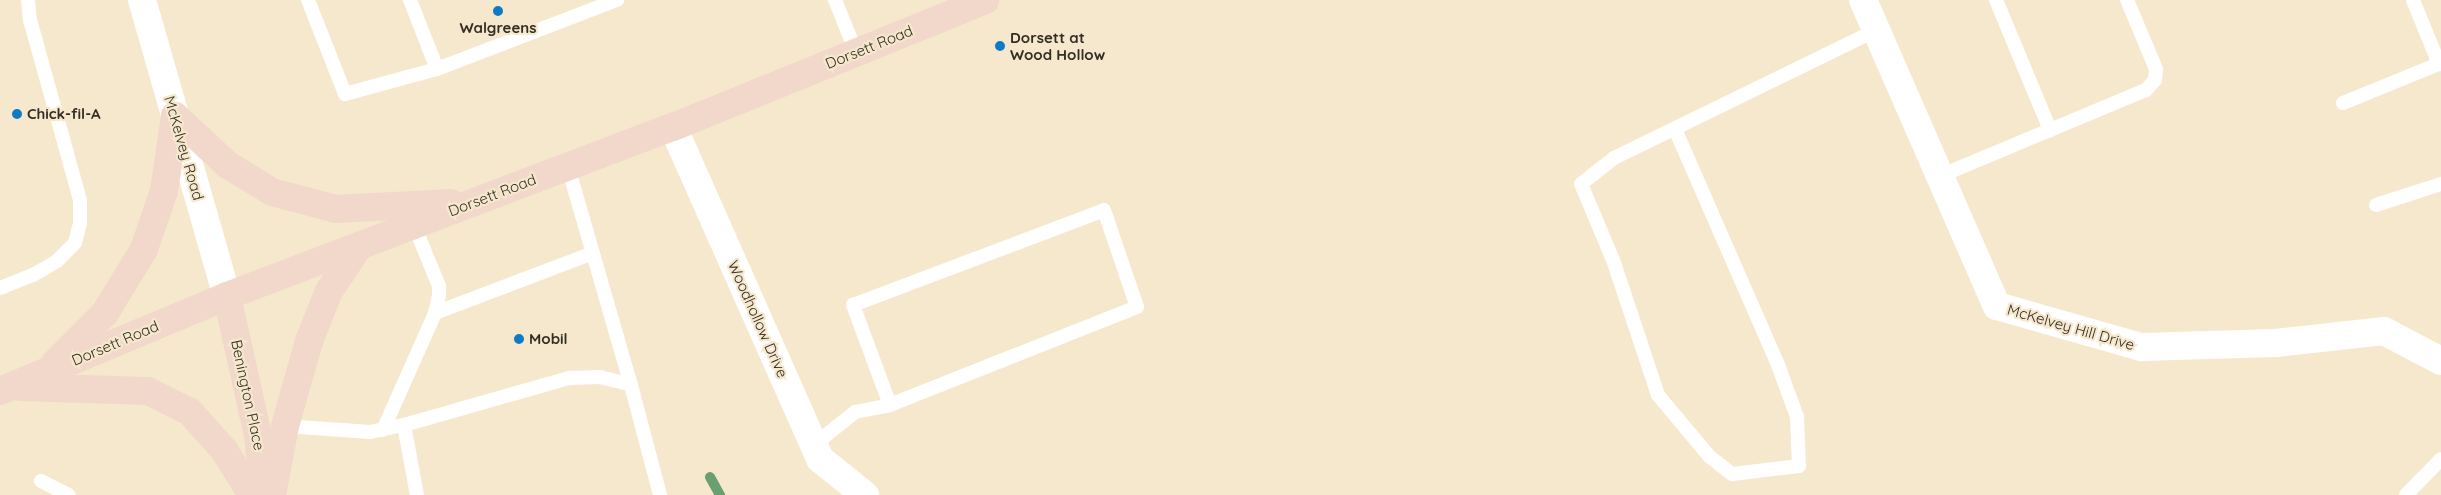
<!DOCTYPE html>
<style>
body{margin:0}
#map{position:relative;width:2441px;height:495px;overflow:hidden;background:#f6e8cd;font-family:Quicksand,sans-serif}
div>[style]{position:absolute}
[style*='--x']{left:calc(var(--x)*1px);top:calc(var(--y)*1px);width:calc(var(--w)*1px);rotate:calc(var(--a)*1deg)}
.stream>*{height:10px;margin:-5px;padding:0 5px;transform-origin:5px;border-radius:5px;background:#6a9f72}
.service>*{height:14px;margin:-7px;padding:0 7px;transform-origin:7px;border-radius:7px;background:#fff}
.minor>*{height:28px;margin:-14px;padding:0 14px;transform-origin:14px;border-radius:14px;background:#fff}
.tertiary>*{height:28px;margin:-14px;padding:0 14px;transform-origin:14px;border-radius:14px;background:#fff}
.secondary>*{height:28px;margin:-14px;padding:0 14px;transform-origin:14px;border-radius:14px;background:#f1d8ca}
.dots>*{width:14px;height:14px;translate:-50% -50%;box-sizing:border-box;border:2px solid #f6e8cd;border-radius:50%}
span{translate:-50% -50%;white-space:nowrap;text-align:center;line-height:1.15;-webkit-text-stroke:4.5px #f6e8cd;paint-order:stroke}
.poi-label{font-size:15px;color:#332e24;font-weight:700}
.left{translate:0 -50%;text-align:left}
.street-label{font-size:15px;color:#332e24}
</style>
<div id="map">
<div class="stream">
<div style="--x:710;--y:477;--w:21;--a:61"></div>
</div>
<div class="service">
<div style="--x:308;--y:0;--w:101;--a:68.5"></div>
<div style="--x:345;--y:94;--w:95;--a:-15.2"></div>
<div style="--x:410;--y:0;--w:74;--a:68.6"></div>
<div style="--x:437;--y:69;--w:193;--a:-21"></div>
<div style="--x:835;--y:0;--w:56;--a:68"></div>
<div style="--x:1996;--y:0;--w:141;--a:67.4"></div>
<div style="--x:2413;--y:0;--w:69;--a:67.9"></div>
<div style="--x:2343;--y:103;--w:106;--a:-22.2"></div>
<div style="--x:1675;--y:129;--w:254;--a:66.4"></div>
<div style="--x:1777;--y:362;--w:59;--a:70"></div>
<div style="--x:1797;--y:417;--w:49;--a:87.7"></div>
<div style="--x:1799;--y:466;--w:67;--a:173.2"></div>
<div style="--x:1732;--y:474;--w:29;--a:-142"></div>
<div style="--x:1709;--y:456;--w:80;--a:-129.9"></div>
<div style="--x:1658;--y:395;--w:142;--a:-108.4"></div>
<div style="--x:1613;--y:260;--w:82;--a:-112.8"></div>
<div style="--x:1581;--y:184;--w:42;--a:-38.2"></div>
<div style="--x:1614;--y:158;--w:292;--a:-26"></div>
<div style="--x:568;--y:167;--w:227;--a:73.9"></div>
<div style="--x:1940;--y:176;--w:223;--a:-22.7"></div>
<div style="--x:2146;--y:90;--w:13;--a:-48"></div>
<div style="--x:2155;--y:80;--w:11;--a:-85"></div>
<div style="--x:2156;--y:69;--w:75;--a:-112.8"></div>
<div style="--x:2376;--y:205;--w:68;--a:-17.9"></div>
<div style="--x:0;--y:288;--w:35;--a:-22"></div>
<div style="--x:33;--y:275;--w:28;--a:-30"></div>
<div style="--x:57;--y:261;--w:25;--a:-45"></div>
<div style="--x:75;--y:243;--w:21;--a:-76"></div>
<div style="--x:80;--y:223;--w:23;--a:-90"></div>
<div style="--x:80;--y:200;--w:187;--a:-105.5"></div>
<div style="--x:30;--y:20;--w:20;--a:-96"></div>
<div style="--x:435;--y:313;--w:169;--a:-20.8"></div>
<div style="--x:404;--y:425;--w:71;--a:79.5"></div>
<div style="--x:285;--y:426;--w:85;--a:4"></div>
<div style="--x:370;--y:432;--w:35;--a:-12"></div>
<div style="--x:404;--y:425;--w:172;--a:-15.9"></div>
<div style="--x:569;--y:378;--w:31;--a:-2"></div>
<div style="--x:600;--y:377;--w:32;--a:14"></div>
<div style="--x:631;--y:385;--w:114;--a:75.2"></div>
<div style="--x:383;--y:430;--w:128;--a:-66"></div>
<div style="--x:435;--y:313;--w:18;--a:-77"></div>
<div style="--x:439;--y:295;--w:9;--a:-90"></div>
<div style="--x:439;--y:286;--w:66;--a:-112.3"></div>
<div style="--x:814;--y:445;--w:53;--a:-38.8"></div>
<div style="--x:855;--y:412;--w:36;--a:-11"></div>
<div style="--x:890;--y:405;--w:107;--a:-110.3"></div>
<div style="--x:853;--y:305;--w:268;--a:-20.7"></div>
<div style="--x:1104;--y:210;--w:102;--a:71.2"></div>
<div style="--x:1137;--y:307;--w:266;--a:158.4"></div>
<div style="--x:41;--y:481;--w:31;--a:27"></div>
<div style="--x:2406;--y:495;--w:50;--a:-45.8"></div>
</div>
<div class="minor">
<div style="--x:1863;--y:0;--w:334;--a:66.4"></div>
<div style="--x:1997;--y:306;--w:150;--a:15.9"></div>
<div style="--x:2141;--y:347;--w:135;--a:-1.7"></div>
<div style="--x:2276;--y:343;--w:109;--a:-6.3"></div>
<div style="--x:2384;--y:331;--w:64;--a:27.8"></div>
<div style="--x:673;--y:127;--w:363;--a:66.1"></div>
<div style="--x:820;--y:459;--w:58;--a:38.7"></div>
</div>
<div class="tertiary">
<div style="--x:142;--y:0;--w:308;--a:74"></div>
</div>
<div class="secondary">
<div style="--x:175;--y:116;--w:72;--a:42.8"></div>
<div style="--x:228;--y:165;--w:52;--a:31.5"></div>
<div style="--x:272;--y:192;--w:66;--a:14.9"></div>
<div style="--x:336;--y:209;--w:115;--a:-3"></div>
<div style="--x:227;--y:296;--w:143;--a:77.5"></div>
<div style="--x:258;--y:436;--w:55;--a:83.8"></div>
<div style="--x:56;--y:362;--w:69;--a:-45"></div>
<div style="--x:105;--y:313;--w:75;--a:-58.6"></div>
<div style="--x:144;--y:249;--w:61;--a:-71"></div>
<div style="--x:164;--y:191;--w:76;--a:-81.7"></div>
<div style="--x:20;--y:387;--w:128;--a:1.8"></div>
<div style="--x:148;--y:391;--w:47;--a:26.6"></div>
<div style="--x:190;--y:412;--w:51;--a:48.2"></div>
<div style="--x:224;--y:450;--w:53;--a:58.1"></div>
<div style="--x:0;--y:391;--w:246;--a:-22.7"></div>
<div style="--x:227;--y:296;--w:477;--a:-20.8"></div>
<div style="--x:673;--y:127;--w:337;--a:-22.1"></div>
<div style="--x:272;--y:495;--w:70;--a:-79.3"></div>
<div style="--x:285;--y:426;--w:88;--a:-74.2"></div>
<div style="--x:309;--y:341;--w:54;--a:-68.2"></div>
<div style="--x:329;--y:291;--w:55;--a:-56"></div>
</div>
<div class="dots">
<div style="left:498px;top:11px;background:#0f7bc6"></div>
<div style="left:1000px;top:46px;background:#0f7bc6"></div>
<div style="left:17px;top:114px;background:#0f7bc6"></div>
<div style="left:519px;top:339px;background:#0f7bc6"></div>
</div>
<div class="poi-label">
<span style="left:498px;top:28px">Walgreens</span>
<span class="left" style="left:1010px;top:46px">Dorsett at<br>Wood Hollow</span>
<span class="left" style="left:27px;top:114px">Chick-fil-A</span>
<span class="left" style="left:529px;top:339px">Mobil</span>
</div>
<div class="street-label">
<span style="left:869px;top:47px;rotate:-22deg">Dorsett Road</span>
<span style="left:184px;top:148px;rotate:74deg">McKelvey Road</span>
<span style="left:492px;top:195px;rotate:-21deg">Dorsett Road</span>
<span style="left:758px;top:319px;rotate:66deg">Woodhollow Drive</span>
<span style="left:2071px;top:327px;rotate:16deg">McKelvey Hill Drive</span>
<span style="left:115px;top:343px;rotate:-23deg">Dorsett Road</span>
<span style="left:248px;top:395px;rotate:78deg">Benington Place</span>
</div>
</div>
